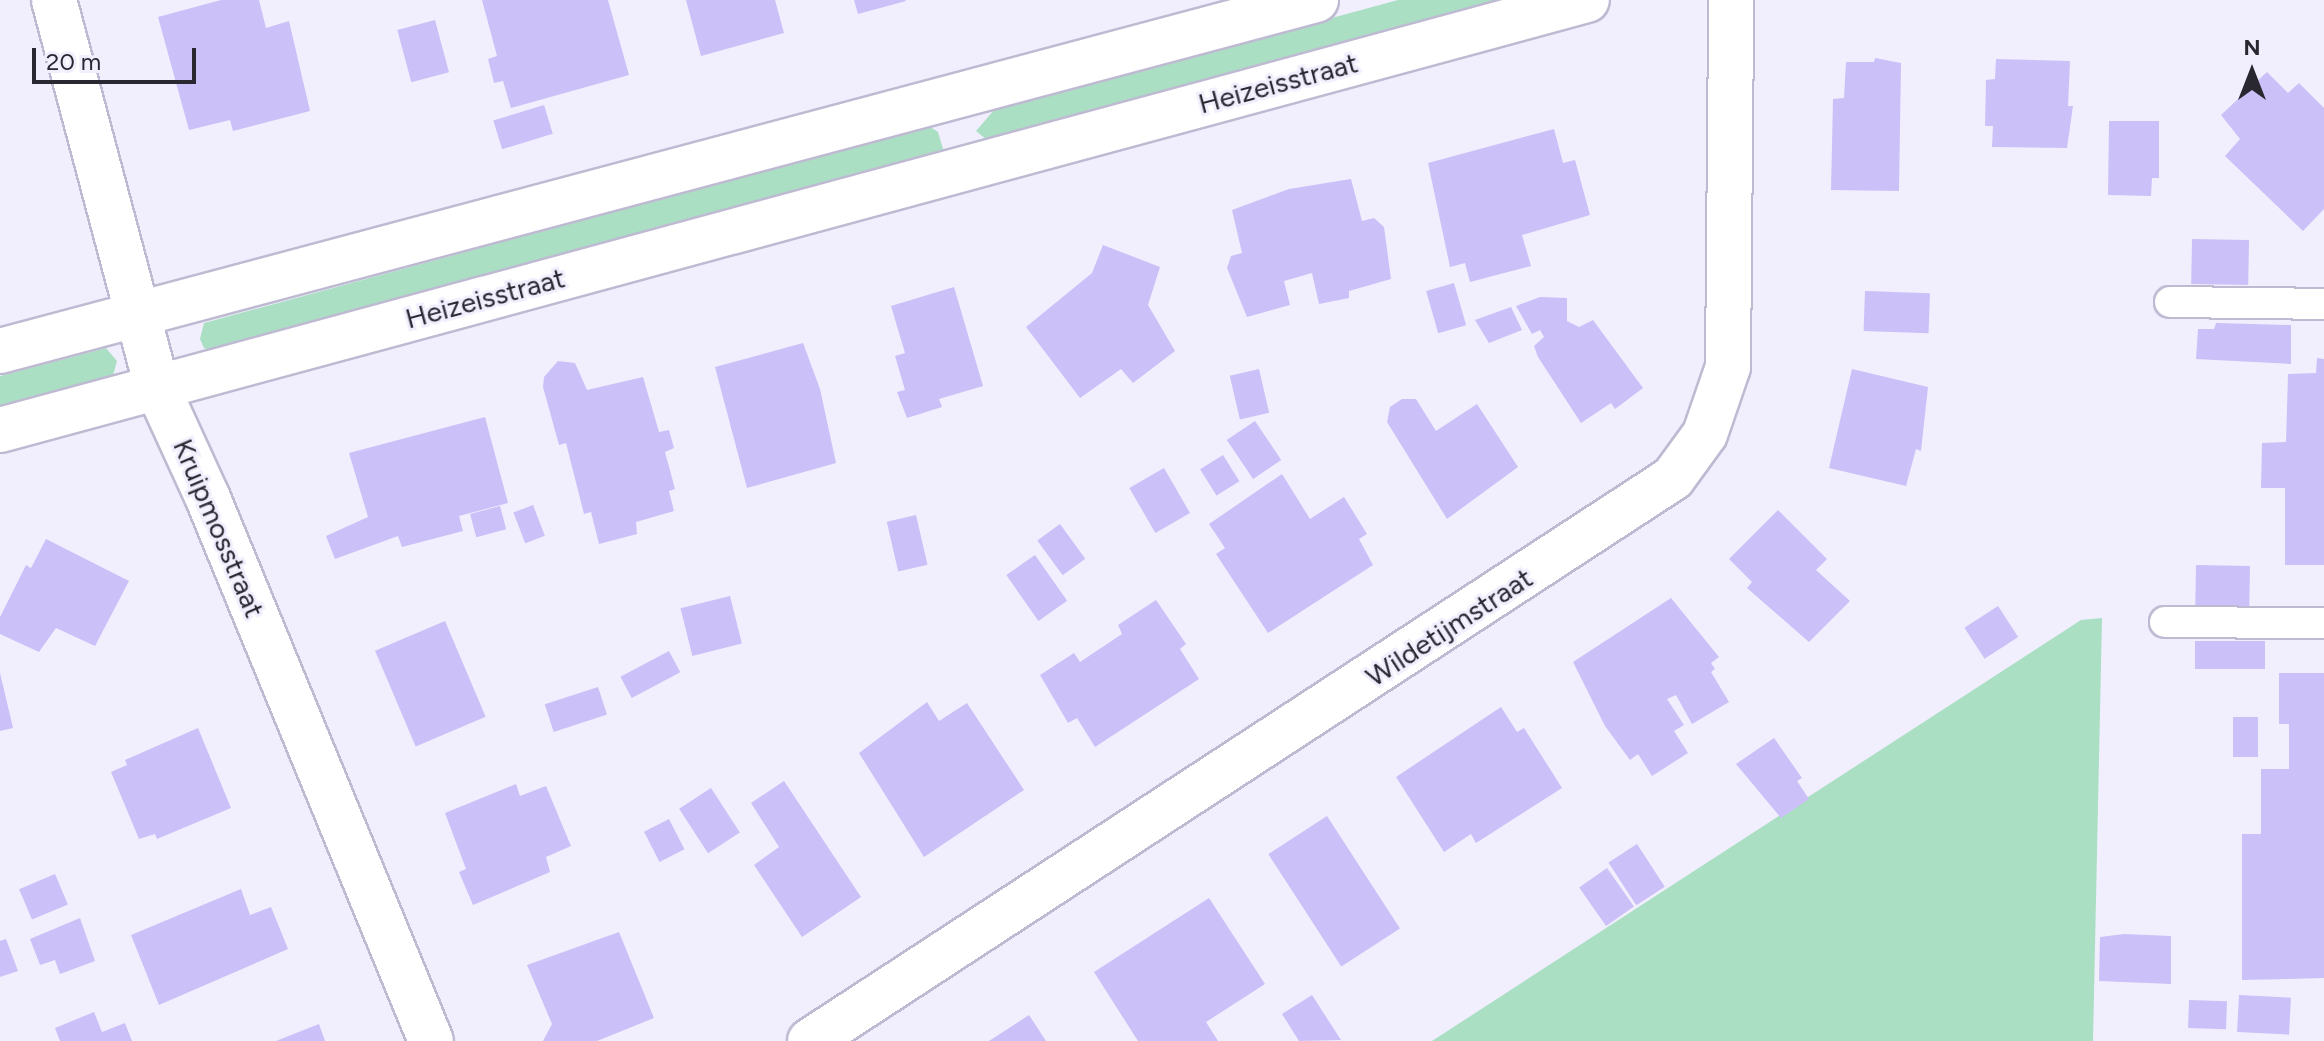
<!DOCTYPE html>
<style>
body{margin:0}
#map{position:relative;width:2324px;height:1041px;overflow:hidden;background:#f1effe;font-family:Figtree,sans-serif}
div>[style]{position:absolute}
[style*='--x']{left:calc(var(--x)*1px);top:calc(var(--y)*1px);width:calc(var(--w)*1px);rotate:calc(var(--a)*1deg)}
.green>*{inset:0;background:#abdfc4}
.building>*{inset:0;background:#cbc0f7;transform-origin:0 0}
.roads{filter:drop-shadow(2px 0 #bebad2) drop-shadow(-2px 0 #bebad2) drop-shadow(0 2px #bebad2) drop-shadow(0 -2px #bebad2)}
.lane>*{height:30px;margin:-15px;padding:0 15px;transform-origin:15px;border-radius:15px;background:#fff}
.street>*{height:44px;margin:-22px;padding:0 22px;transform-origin:22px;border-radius:22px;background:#fff}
span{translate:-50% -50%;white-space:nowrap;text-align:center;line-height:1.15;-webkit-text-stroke:6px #f1effe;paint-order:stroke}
.street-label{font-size:28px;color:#292730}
.north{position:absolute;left:2212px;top:32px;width:80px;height:80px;-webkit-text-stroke:6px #f1effe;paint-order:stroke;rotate:0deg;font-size:22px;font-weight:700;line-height:32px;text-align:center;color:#292730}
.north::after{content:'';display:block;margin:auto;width:28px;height:36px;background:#292730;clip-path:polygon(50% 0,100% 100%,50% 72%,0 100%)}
.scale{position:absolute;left:32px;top:48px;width:164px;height:36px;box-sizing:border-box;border:4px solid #292730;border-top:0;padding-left:10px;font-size:24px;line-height:28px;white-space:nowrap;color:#292730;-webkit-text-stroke:6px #f1effe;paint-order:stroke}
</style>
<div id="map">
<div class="green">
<div style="clip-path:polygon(1398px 0,1534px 0,993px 145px,976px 131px,994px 110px)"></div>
<div style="clip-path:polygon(929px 126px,938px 132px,944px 152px,219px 353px,204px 348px,200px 339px,204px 323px)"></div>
<div style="clip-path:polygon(106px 348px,117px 361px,111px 383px,0 413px,0 376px)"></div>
<div style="clip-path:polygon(2102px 618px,2093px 1041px,1432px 1041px,2081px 620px)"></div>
</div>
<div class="building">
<div style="clip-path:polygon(221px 0,259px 0,266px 28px,289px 21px,310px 111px,233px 131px,230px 120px,189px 130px,158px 17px)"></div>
<div style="clip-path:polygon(482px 0,608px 0,629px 75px,511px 108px,503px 81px,494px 83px,488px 59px,497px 56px)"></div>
<div style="clip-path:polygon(686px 0,775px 0,784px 33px,701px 56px)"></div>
<div style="clip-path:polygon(854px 0,905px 0,906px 1px,858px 14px)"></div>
<div style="left:435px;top:20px;width:54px;height:39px;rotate:75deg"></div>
<div style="clip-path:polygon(1875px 58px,1901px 63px,1899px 191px,1831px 190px,1833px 99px,1844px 98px,1846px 62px,1874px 62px)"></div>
<div style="clip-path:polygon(1996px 59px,2070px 61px,2068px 106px,2073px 106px,2067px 148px,1992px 147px,1993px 126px,1985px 126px,1986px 80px,1995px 79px)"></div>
<div style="clip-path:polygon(2267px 72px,2288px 93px,2299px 83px,2324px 108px,2324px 209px,2303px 231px,2225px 156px,2240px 139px,2221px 115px)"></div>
<div style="left:544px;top:105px;width:30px;height:53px;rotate:73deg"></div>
<div style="clip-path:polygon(2109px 121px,2159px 121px,2159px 178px,2152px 178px,2151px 196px,2108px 195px)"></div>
<div style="clip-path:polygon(1554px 129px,1563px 163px,1575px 160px,1590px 215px,1522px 235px,1531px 266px,1470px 282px,1465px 263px,1450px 267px,1428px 163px)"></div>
<div style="clip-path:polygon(1351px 179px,1362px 221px,1374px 218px,1384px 227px,1391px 279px,1349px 291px,1349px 298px,1319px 304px,1312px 273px,1284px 281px,1290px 305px,1247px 317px,1227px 268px,1231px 256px,1242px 253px,1232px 210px,1289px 189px)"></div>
<div style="left:2192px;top:239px;width:57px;height:45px;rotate:1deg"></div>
<div style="clip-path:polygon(1103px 245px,1160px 267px,1148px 305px,1175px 351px,1133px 383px,1121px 369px,1080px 398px,1026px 327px,1092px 273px)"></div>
<div style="left:1454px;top:283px;width:44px;height:29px;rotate:74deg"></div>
<div style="clip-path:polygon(954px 287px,983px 386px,939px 399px,942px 407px,907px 418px,897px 392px,905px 390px,895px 356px,905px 353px,891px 306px)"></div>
<div style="left:1865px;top:291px;width:65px;height:40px;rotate:2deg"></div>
<div style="clip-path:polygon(1540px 297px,1567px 298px,1567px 321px,1579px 327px,1593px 320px,1643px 388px,1615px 409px,1611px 403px,1581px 423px,1538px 357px,1534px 346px,1544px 337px,1540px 330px,1532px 334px,1516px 306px)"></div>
<div style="clip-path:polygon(1511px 307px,1522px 330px,1489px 343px,1475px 320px)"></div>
<div style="clip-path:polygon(2216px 323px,2291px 325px,2291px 364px,2196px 359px,2198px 329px,2214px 329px)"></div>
<div style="clip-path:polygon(803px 343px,820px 389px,836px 463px,747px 488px,715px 367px)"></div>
<div style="clip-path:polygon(2317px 358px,2324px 359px,2324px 565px,2285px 565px,2285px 488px,2261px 488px,2262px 443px,2286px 442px,2288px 374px,2316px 373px)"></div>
<div style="clip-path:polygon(558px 361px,575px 363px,587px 390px,643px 377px,659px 432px,669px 430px,674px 448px,665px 452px,675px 489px,669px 491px,674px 511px,636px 522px,637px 534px,599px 544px,591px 512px,584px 514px,566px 443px,559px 445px,543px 387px,544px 377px)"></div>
<div style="left:1259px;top:369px;width:45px;height:30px;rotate:77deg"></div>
<div style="clip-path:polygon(1852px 369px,1928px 387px,1921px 451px,1916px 449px,1906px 486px,1829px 468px)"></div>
<div style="clip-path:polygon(1402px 399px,1416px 399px,1436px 431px,1477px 404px,1518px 467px,1447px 519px,1387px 422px,1390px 407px)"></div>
<div style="clip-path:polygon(485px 417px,508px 503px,459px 516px,463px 531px,402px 547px,398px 536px,335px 559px,326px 536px,368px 517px,349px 453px)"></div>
<div style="left:1255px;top:421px;width:47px;height:34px;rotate:56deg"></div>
<div style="left:1223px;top:455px;width:31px;height:27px;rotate:58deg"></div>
<div style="left:1164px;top:468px;width:52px;height:40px;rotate:60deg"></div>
<div style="clip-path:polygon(1282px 474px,1310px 519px,1344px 497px,1367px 534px,1359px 539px,1373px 565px,1268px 633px,1216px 554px,1225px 548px,1209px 524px)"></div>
<div style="left:533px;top:505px;width:33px;height:21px;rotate:69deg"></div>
<div style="left:500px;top:506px;width:24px;height:31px;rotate:75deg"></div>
<div style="clip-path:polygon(1778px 510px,1827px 559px,1816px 570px,1850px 601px,1809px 642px,1747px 588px,1752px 582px,1729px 559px)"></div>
<div style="left:916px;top:515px;width:51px;height:30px;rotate:77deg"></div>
<div style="left:1060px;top:524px;width:43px;height:28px;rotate:54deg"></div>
<div style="clip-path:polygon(46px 539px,129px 581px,95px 646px,56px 628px,39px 652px,0 634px,0 617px,26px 565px,31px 568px)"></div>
<div style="left:1035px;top:555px;width:56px;height:35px;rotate:55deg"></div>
<div style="left:2196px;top:565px;width:54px;height:47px;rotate:1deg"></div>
<div style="left:730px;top:596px;width:49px;height:51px;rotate:76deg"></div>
<div style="clip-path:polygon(1671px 598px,1719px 657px,1711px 663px,1715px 669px,1711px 672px,1729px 702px,1692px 724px,1676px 695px,1667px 699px,1684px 725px,1674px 731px,1688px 753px,1652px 776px,1638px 754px,1630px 760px,1605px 726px,1573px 662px)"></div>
<div style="clip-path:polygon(1156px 600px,1186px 644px,1180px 649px,1199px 679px,1095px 747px,1077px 718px,1068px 723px,1040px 675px,1074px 653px,1080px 662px,1122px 634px,1118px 625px)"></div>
<div style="left:1998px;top:606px;width:37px;height:40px;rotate:57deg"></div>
<div style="left:445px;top:621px;width:104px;height:76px;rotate:67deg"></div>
<div style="left:2265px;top:641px;width:28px;height:70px;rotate:90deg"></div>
<div style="left:669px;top:651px;width:24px;height:55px;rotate:62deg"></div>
<div style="clip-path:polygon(0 673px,13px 728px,0 731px)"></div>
<div style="clip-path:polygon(2279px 673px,2324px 673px,2324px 978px,2242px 980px,2242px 834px,2261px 834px,2261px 769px,2289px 769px,2289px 724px,2279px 724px)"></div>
<div style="left:598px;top:687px;width:29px;height:56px;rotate:72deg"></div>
<div style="clip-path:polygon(927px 702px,939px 721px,967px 703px,1024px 790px,924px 857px,859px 753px)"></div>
<div style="clip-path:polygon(1501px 707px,1517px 732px,1524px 728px,1562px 788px,1476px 843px,1471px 834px,1444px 852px,1396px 777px)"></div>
<div style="left:2233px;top:717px;width:25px;height:40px"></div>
<div style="clip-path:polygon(198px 728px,231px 808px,157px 839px,155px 834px,139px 839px,111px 772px,127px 765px,125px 760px)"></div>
<div style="clip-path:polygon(1774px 738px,1802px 778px,1797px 781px,1809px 799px,1781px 818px,1736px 764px)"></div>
<div style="clip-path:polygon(784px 781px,861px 897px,802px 937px,754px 865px,779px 847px,751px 803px)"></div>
<div style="clip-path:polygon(516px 784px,520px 796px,546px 786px,571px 846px,546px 857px,550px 872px,473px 905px,459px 872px,466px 869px,445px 813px)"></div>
<div style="left:711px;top:788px;width:53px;height:38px;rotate:57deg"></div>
<div style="left:1327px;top:816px;width:134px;height:70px;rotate:57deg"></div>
<div style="left:669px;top:819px;width:34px;height:28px;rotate:63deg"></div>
<div style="left:1637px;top:844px;width:51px;height:34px;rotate:57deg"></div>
<div style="left:1607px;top:868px;width:47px;height:34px;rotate:55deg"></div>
<div style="left:55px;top:874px;width:33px;height:39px;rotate:67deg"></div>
<div style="clip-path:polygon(241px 889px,250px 915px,271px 907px,288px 949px,159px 1005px,131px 935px)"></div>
<div style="clip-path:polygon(1209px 898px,1265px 984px,1206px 1022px,1218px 1041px,1138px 1041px,1094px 972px)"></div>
<div style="clip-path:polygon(80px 918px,95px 961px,60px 974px,55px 960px,40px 965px,30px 939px)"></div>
<div style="clip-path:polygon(619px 932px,654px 1018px,597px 1041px,543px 1041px,552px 1024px,527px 965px)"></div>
<div style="clip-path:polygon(2124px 934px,2171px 936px,2171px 984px,2099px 981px,2100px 937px)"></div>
<div style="clip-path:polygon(6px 939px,18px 971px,0 977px,0 941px)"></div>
<div style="clip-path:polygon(1312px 995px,1341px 1040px,1299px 1041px,1282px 1014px)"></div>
<div style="left:2239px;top:995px;width:52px;height:37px;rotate:3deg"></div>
<div style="left:2189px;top:1000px;width:38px;height:28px;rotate:2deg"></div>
<div style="clip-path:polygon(94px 1012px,102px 1032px,125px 1023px,132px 1041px,60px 1041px,55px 1028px)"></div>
<div style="clip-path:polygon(1029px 1015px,1046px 1041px,989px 1041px)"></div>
<div style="clip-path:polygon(319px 1024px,325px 1041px,276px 1041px)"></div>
</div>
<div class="roads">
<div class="lane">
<div style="--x:2170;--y:302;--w:154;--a:0.7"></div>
<div style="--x:2165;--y:622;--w:159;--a:0.4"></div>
</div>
<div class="street">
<div style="--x:54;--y:0;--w:400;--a:75.1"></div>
<div style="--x:157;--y:387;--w:120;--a:65.4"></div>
<div style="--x:207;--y:496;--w:589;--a:67.66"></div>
<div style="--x:0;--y:351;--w:1362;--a:-14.93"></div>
<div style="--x:0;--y:430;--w:1644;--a:-15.16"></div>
<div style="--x:810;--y:1041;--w:1030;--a:-33.12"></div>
<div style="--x:1673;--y:478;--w:54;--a:-54"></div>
<div style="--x:1705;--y:434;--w:71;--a:-71.1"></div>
<div style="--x:1728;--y:367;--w:367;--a:-89.5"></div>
</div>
</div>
<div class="street-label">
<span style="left:1278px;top:83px;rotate:-15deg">Heizeisstraat</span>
<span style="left:485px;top:298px;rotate:-15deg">Heizeisstraat</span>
<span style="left:219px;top:528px;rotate:67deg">Kruipmosstraat</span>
<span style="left:1449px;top:627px;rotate:-33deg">Wildetijmstraat</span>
</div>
<div class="north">N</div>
<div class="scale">20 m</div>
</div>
